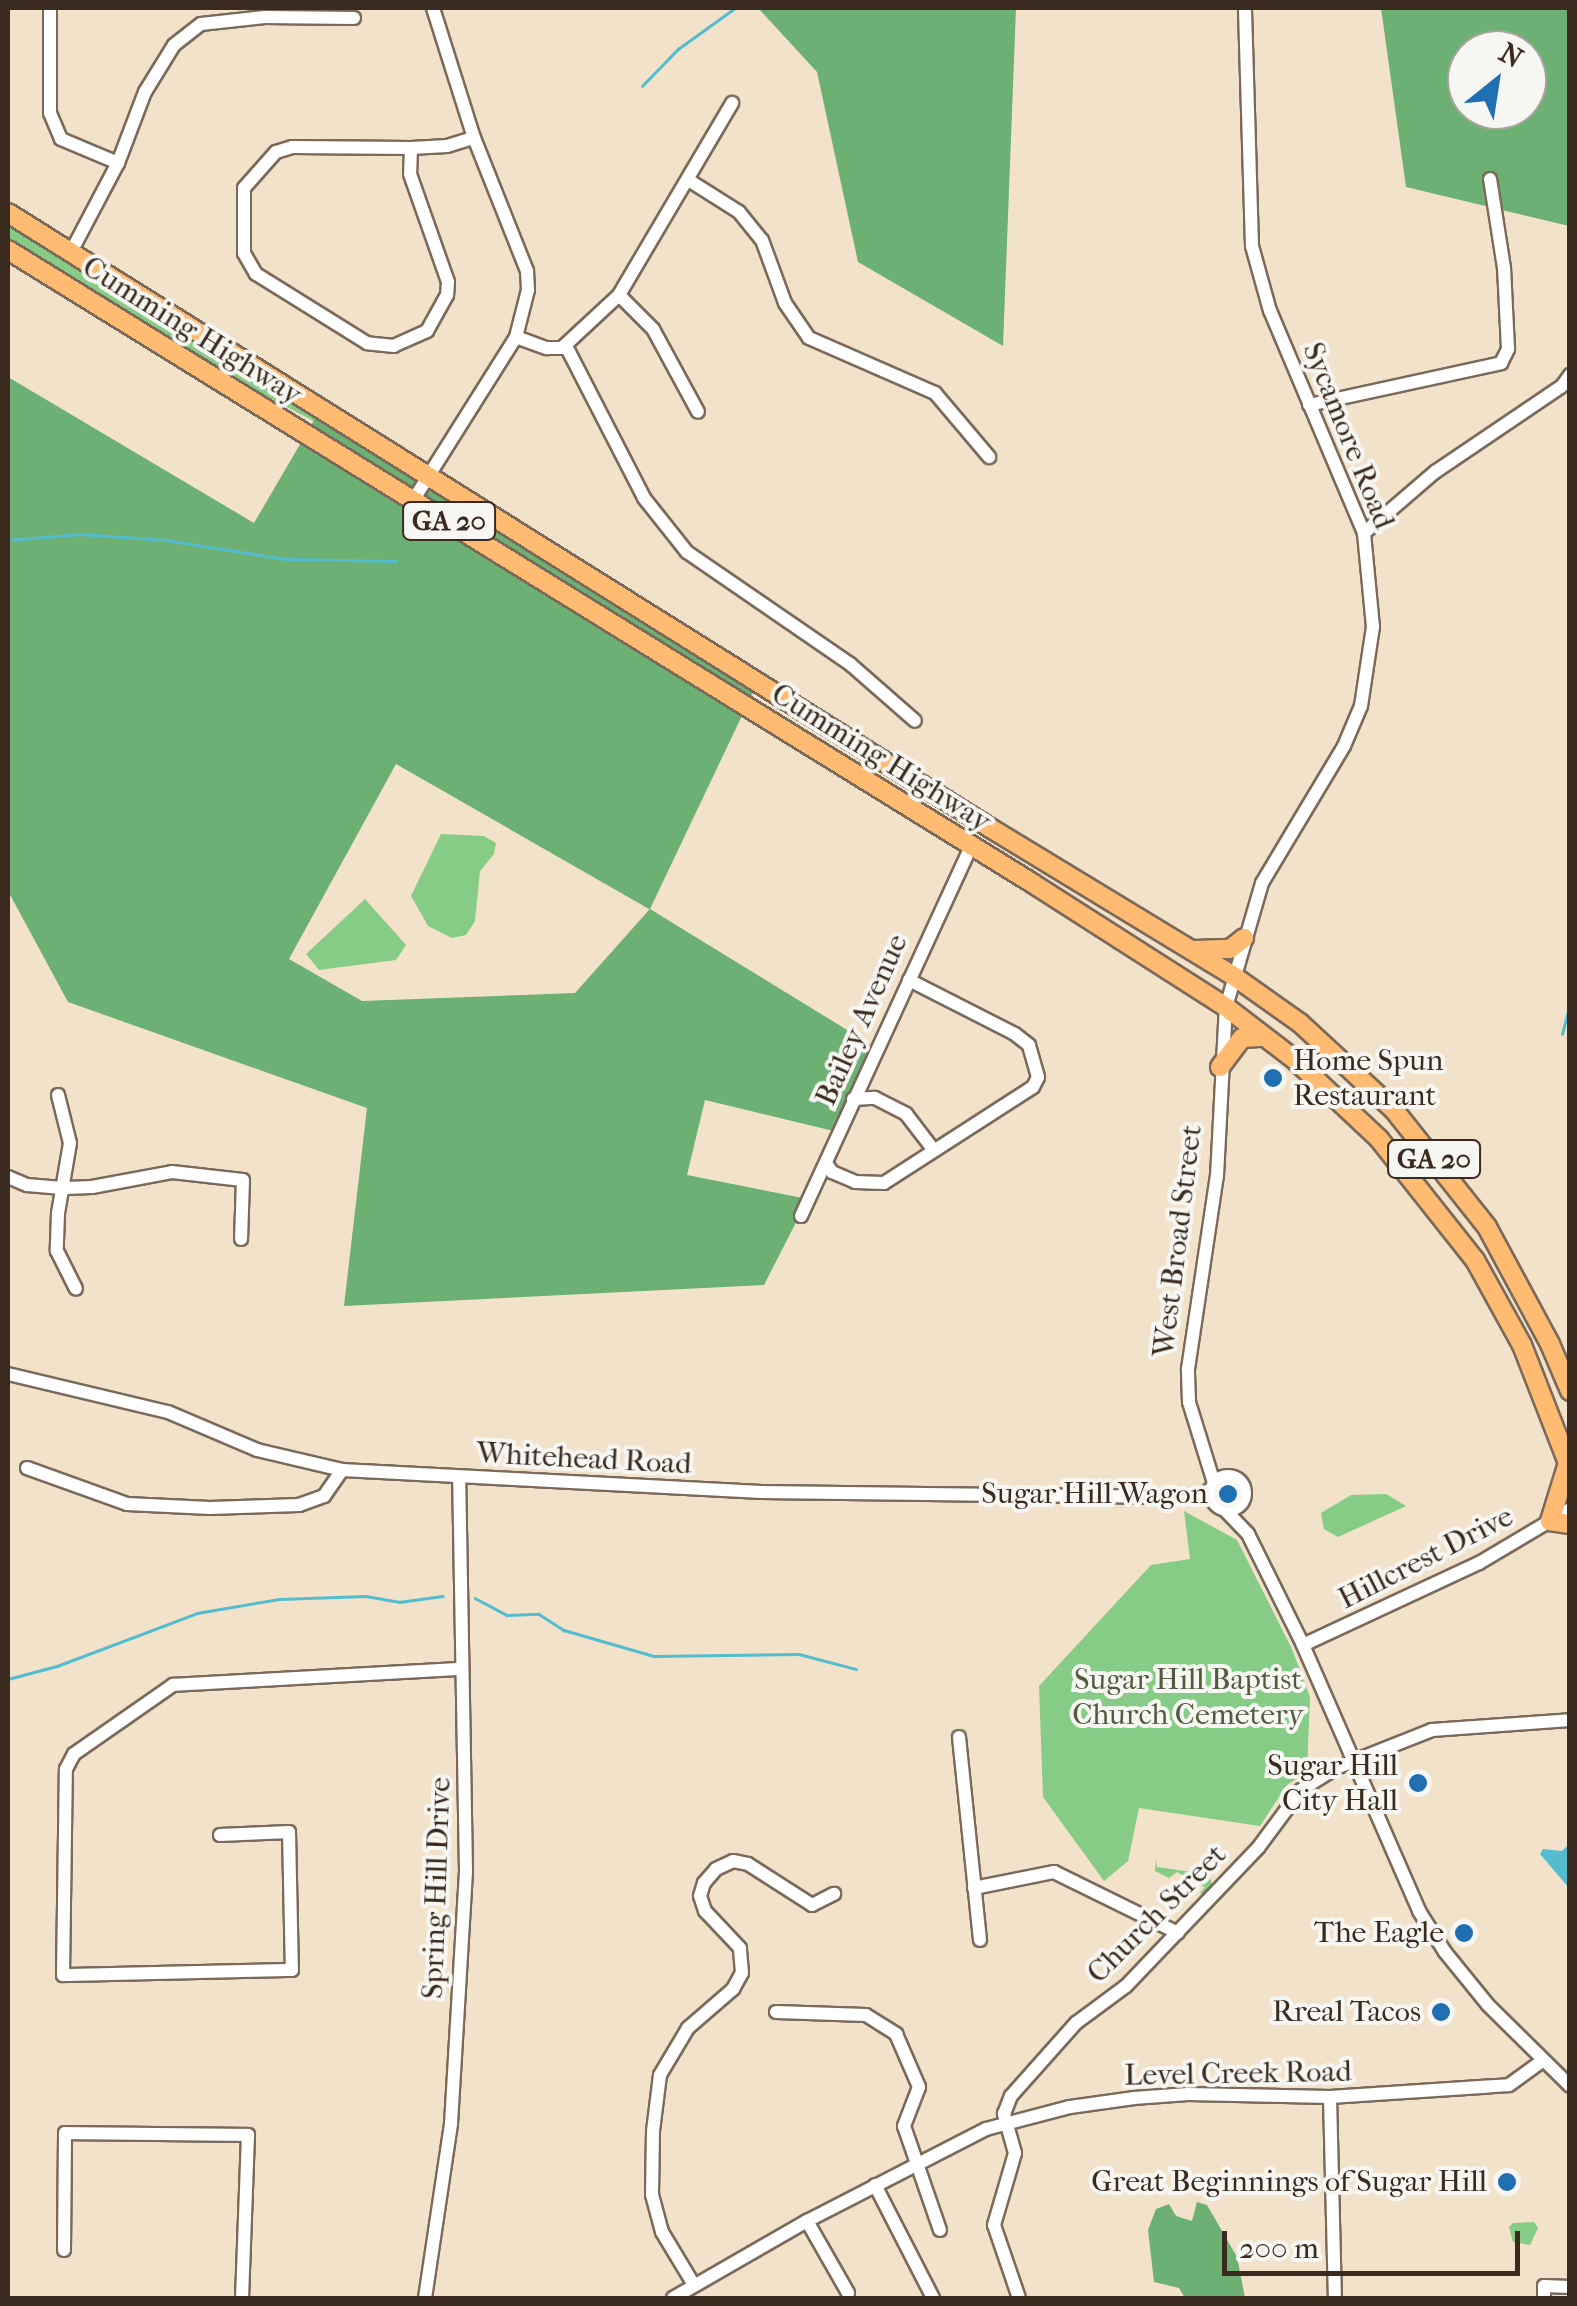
<!DOCTYPE html>
<style>
body{margin:0}
#map{position:relative;width:1577px;height:2306px;overflow:hidden;background:#f2e2ca;font-family:"IM FELL French Canon",serif}
div>[style]{position:absolute}
[style*='--x']{left:calc(var(--x)*1px);top:calc(var(--y)*1px);width:calc(var(--w)*1px);rotate:calc(var(--a)*1deg)}
.green>*{inset:0;background:#87cc86}
.forest>*{inset:0;background:#6db073}
.water>*{inset:0;background:#53bccf}
.stream>*{height:2.5px;margin:-1.25px;padding:0 1.25px;transform-origin:1.25px;border-radius:1.25px;background:#53bccf}
.roads{filter:drop-shadow(2px 0 #7b6a5a) drop-shadow(-2px 0 #7b6a5a) drop-shadow(0 2px #7b6a5a) drop-shadow(0 -2px #7b6a5a)}
.minor>*{height:12px;margin:-6px;padding:0 6px;transform-origin:6px;border-radius:6px;background:#fff}
.minor>.ring{margin:-6px;padding:0;box-sizing:content-box;background:none;border:12px solid #fff;border-radius:50%}
.highway>*{height:18px;margin:-9px;padding:0 9px;transform-origin:9px;border-radius:9px;background:#ffbb71}
.dots>*{width:28px;height:28px;translate:-50% -50%;box-sizing:border-box;border:5px solid #f6f6f2;border-radius:50%}
span{translate:-50% -50%;white-space:nowrap;text-align:center;line-height:1.15;-webkit-text-stroke:8px #f6f6f2;paint-order:stroke}
.shield-label span{padding:2px 8px;background:#f6f6f2;border:2px solid;border-radius:8px;-webkit-text-stroke-width:0}
.shield-label{font-size:28px;color:#3b2a1e;font-weight:700}
.street-label{font-size:30px;color:#3b2a1e}
.poi-label{font-size:30px;color:#3b2a1e}
.left{translate:0 -50%;text-align:left}
.right{translate:-100% -50%;text-align:right}
.park-label{font-size:30px;color:#525b3d}
.frame{position:absolute;inset:0;border:10px solid #3b2a1e;pointer-events:none}
.north{position:absolute;left:1447px;top:30px;width:100px;height:100px;box-sizing:border-box;background:#f6f6f2;border:2px solid #aba49d;border-radius:50%;rotate:30deg;font-size:28px;font-weight:700;line-height:40px;text-align:center;color:#3b2a1e}
.north::after{content:'';display:block;margin:auto;width:35px;height:45px;background:#1f6fb2;clip-path:polygon(50% 0,100% 100%,50% 72%,0 100%)}
.scale{position:absolute;left:1222px;top:2231px;width:298px;height:45px;box-sizing:border-box;border:5px solid #3b2a1e;border-top:0;padding-left:12px;font-size:30px;line-height:35px;white-space:nowrap;color:#3b2a1e;-webkit-text-stroke:8px #f6f6f2;paint-order:stroke}
</style>
<div id="map">
<div class="green">
<div style="clip-path:polygon(8px 224px,395px 464px,167px 344px,8px 245px)"></div>
<div style="clip-path:polygon(441px 834px,484px 836px,496px 843px,494px 854px,480px 871px,475px 921px,466px 935px,452px 938px,428px 926px,411px 896px)"></div>
<div style="clip-path:polygon(365px 899px,406px 945px,396px 960px,319px 970px,306px 954px)"></div>
<div style="clip-path:polygon(1386px 1494px,1406px 1506px,1338px 1537px,1324px 1529px,1321px 1513px,1351px 1495px)"></div>
<div style="clip-path:polygon(1184px 1511px,1237px 1540px,1292px 1649px,1310px 1697px,1307px 1772px,1287px 1785px,1260px 1826px,1139px 1808px,1128px 1861px,1104px 1881px,1043px 1797px,1039px 1686px,1151px 1565px,1190px 1559px)"></div>
<div style="clip-path:polygon(1156px 1858px,1157px 1867px,1192px 1872px,1196px 1866px,1194px 1875px,1203px 1883px,1210px 1877px,1213px 1888px,1204px 1895px,1200px 1893px,1205px 1887px,1177px 1872px,1169px 1878px,1155px 1871px)"></div>
<div style="clip-path:polygon(1534px 2222px,1538px 2228px,1530px 2245px,1513px 2242px,1509px 2227px,1513px 2223px)"></div>
</div>
<div class="forest">
<div style="clip-path:polygon(758px 8px,1016px 8px,1003px 346px,858px 262px,817px 72px)"></div>
<div style="clip-path:polygon(evenodd,1381px 8px,1569px 8px,1569px 226px,1406px 187px,1381px 8px,1467px 50px,1527px 50px,1527px 110px,1467px 110px,1467px 50px)"></div>
<div style="clip-path:polygon(evenodd,8px 377px,254px 523px,323px 405px,759px 680px,650px 909px,883px 1052px,842px 1133px,705px 1100px,687px 1175px,808px 1199px,764px 1285px,344px 1306px,367px 1108px,68px 1002px,8px 891px,8px 377px,396px 764px,649px 909px,649px 910px,575px 993px,362px 1001px,289px 959px,396px 764px)"></div>
<div style="clip-path:polygon(1197px 2202px,1207px 2205px,1237px 2257px,1245px 2298px,1185px 2298px,1179px 2288px,1154px 2282px,1148px 2230px,1156px 2209px,1169px 2204px,1176px 2216px,1192px 2221px)"></div>
</div>
<div class="water">
<div style="clip-path:polygon(1569px 1844px,1569px 1888px,1540px 1854px,1543px 1849px,1562px 1851px)"></div>
</div>
<div class="stream">
<div style="--x:642;--y:86;--w:52;--a:-45.8"></div>
<div style="--x:678;--y:49;--w:70;--a:-35.7"></div>
<div style="--x:8;--y:540;--w:73;--a:-4.7"></div>
<div style="--x:81;--y:534;--w:85;--a:4"></div>
<div style="--x:166;--y:540;--w:121;--a:9"></div>
<div style="--x:286;--y:559;--w:110;--a:1"></div>
<div style="--x:1562;--y:1034;--w:31;--a:-75"></div>
<div style="--x:475;--y:1598;--w:36;--a:28"></div>
<div style="--x:507;--y:1615;--w:32;--a:-2"></div>
<div style="--x:539;--y:1614;--w:30;--a:33"></div>
<div style="--x:564;--y:1630;--w:94;--a:16.1"></div>
<div style="--x:654;--y:1656;--w:145;--a:-0.8"></div>
<div style="--x:799;--y:1654;--w:59;--a:14.7"></div>
<div style="--x:8;--y:1679;--w:51;--a:-14.9"></div>
<div style="--x:57;--y:1666;--w:150;--a:-20.7"></div>
<div style="--x:197;--y:1613;--w:83;--a:-9.7"></div>
<div style="--x:279;--y:1599;--w:87;--a:-2"></div>
<div style="--x:366;--y:1596;--w:34;--a:10"></div>
<div style="--x:399;--y:1602;--w:44;--a:-7.8"></div>
</div>
<div class="roads">
<div class="minor">
<div style="--x:50;--y:8;--w:105;--a:90"></div>
<div style="--x:50;--y:113;--w:28;--a:67"></div>
<div style="--x:61;--y:139;--w:62;--a:22.8"></div>
<div style="--x:411;--y:148;--w:26;--a:92"></div>
<div style="--x:410;--y:174;--w:114;--a:70.6"></div>
<div style="--x:448;--y:282;--w:13;--a:94"></div>
<div style="--x:447;--y:295;--w:41;--a:119.1"></div>
<div style="--x:427;--y:331;--w:36;--a:156"></div>
<div style="--x:394;--y:346;--w:27;--a:-174"></div>
<div style="--x:367;--y:343;--w:131;--a:-148.1"></div>
<div style="--x:256;--y:274;--w:24;--a:-120"></div>
<div style="--x:244;--y:253;--w:65;--a:-90"></div>
<div style="--x:244;--y:188;--w:48;--a:-48.4"></div>
<div style="--x:276;--y:152;--w:17;--a:-17"></div>
<div style="--x:292;--y:147;--w:119;--a:0.5"></div>
<div style="--x:411;--y:148;--w:36;--a:-3"></div>
<div style="--x:447;--y:146;--w:28;--a:-17"></div>
<div style="--x:690;--y:181;--w:58;--a:32.3"></div>
<div style="--x:739;--y:212;--w:36;--a:51"></div>
<div style="--x:762;--y:240;--w:67;--a:69.9"></div>
<div style="--x:785;--y:303;--w:42;--a:55.6"></div>
<div style="--x:809;--y:338;--w:137;--a:23.6"></div>
<div style="--x:935;--y:393;--w:84;--a:49.8"></div>
<div style="--x:71;--y:252;--w:101;--a:-62.2"></div>
<div style="--x:118;--y:163;--w:76;--a:-69.2"></div>
<div style="--x:145;--y:92;--w:55;--a:-58.3"></div>
<div style="--x:174;--y:45;--w:34;--a:-38"></div>
<div style="--x:201;--y:24;--w:64;--a:-6.2"></div>
<div style="--x:265;--y:17;--w:89;--a:0.6"></div>
<div style="--x:619;--y:295;--w:48;--a:45"></div>
<div style="--x:653;--y:329;--w:94;--a:61.5"></div>
<div style="--x:516;--y:337;--w:33;--a:20"></div>
<div style="--x:547;--y:348;--w:15;--a:0"></div>
<div style="--x:562;--y:348;--w:78;--a:-42.9"></div>
<div style="--x:619;--y:295;--w:223;--a:-59.5"></div>
<div style="--x:566;--y:346;--w:171;--a:62.8"></div>
<div style="--x:644;--y:498;--w:69;--a:51.5"></div>
<div style="--x:687;--y:552;--w:198;--a:34.5"></div>
<div style="--x:850;--y:664;--w:86;--a:41.2"></div>
<div style="--x:1309;--y:405;--w:197;--a:-12.3"></div>
<div style="--x:1501;--y:363;--w:16;--a:-63"></div>
<div style="--x:1508;--y:349;--w:81;--a:-92.8"></div>
<div style="--x:1504;--y:268;--w:90;--a:-98.9"></div>
<div style="--x:414;--y:499;--w:191;--a:-57.8"></div>
<div style="--x:516;--y:337;--w:49;--a:-75.7"></div>
<div style="--x:528;--y:290;--w:19;--a:-93"></div>
<div style="--x:527;--y:271;--w:143;--a:-111.7"></div>
<div style="--x:474;--y:138;--w:136;--a:-107.5"></div>
<div style="--x:1364;--y:533;--w:94;--a:-40.7"></div>
<div style="--x:1435;--y:472;--w:153;--a:-34.1"></div>
<div style="--x:1562;--y:386;--w:14;--a:-54"></div>
<div style="--x:58;--y:1095;--w:49;--a:76"></div>
<div style="--x:70;--y:1143;--w:71;--a:99.7"></div>
<div style="--x:58;--y:1213;--w:38;--a:92"></div>
<div style="--x:57;--y:1251;--w:42;--a:63.4"></div>
<div style="--x:853;--y:1099;--w:22;--a:-3"></div>
<div style="--x:875;--y:1098;--w:35;--a:27"></div>
<div style="--x:906;--y:1114;--w:44;--a:52.4"></div>
<div style="--x:826;--y:1163;--w:11;--a:56"></div>
<div style="--x:832;--y:1172;--w:25;--a:23"></div>
<div style="--x:855;--y:1182;--w:29;--a:2"></div>
<div style="--x:884;--y:1183;--w:177;--a:-32.8"></div>
<div style="--x:1033;--y:1087;--w:11;--a:-63"></div>
<div style="--x:1038;--y:1077;--w:33;--a:-106"></div>
<div style="--x:1029;--y:1045;--w:18;--a:-142"></div>
<div style="--x:1015;--y:1034;--w:119;--a:-153"></div>
<div style="--x:8;--y:1177;--w:21;--a:23"></div>
<div style="--x:27;--y:1185;--w:38;--a:5"></div>
<div style="--x:65;--y:1188;--w:27;--a:-2"></div>
<div style="--x:92;--y:1187;--w:81;--a:-10.6"></div>
<div style="--x:172;--y:1172;--w:71;--a:6.4"></div>
<div style="--x:243;--y:1180;--w:59;--a:91.9"></div>
<div style="--x:801;--y:1216;--w:406;--a:-65.3"></div>
<div style="--x:8;--y:1374;--w:164;--a:13.4"></div>
<div style="--x:168;--y:1412;--w:97;--a:23.1"></div>
<div style="--x:257;--y:1450;--w:87;--a:13.2"></div>
<div style="--x:342;--y:1470;--w:420;--a:3"></div>
<div style="--x:761;--y:1492;--w:412;--a:0.7"></div>
<div style="--x:1173;--y:1497;--w:30;--a:-4"></div>
<div style="--x:1203;--y:1495;--w:11;--a:-38"></div>
<div style="--x:27;--y:1468;--w:106;--a:19.8"></div>
<div style="--x:127;--y:1504;--w:83;--a:2.8"></div>
<div style="--x:210;--y:1508;--w:89;--a:-1.9"></div>
<div style="--x:299;--y:1505;--w:27;--a:-20"></div>
<div style="--x:324;--y:1496;--w:32;--a:-55"></div>
<div class="ring" style="left:1211px;top:1476px;width:22px;height:22px"></div>
<div style="--x:1214;--y:1483;--w:85;--a:-107.2"></div>
<div style="--x:1189;--y:1402;--w:33;--a:-92"></div>
<div style="--x:1188;--y:1369;--w:195;--a:-81.5"></div>
<div style="--x:1217;--y:1176;--w:169;--a:-87"></div>
<div style="--x:1226;--y:1007;--w:129;--a:-73.8"></div>
<div style="--x:1262;--y:883;--w:160;--a:-59.1"></div>
<div style="--x:1344;--y:746;--w:43;--a:-67"></div>
<div style="--x:1361;--y:706;--w:80;--a:-81.4"></div>
<div style="--x:1373;--y:627;--w:94;--a:-95.5"></div>
<div style="--x:1364;--y:533;--w:241;--a:-112.9"></div>
<div style="--x:1270;--y:311;--w:67;--a:-105.5"></div>
<div style="--x:1252;--y:246;--w:238;--a:-91.7"></div>
<div style="--x:1225;--y:1510;--w:33;--a:46"></div>
<div style="--x:1248;--y:1534;--w:124;--a:63.6"></div>
<div style="--x:1303;--y:1645;--w:290;--a:66.4"></div>
<div style="--x:1419;--y:1911;--w:49;--a:57.6"></div>
<div style="--x:1445;--y:1952;--w:68;--a:50.9"></div>
<div style="--x:1488;--y:2005;--w:115;--a:44.6"></div>
<div style="--x:1303;--y:1645;--w:194;--a:-25"></div>
<div style="--x:1479;--y:1563;--w:106;--a:-30.7"></div>
<div style="--x:959;--y:1737;--w:204;--a:84.1"></div>
<div style="--x:220;--y:1835;--w:69;--a:-2.5"></div>
<div style="--x:289;--y:1832;--w:138;--a:88.8"></div>
<div style="--x:292;--y:1970;--w:229;--a:178.7"></div>
<div style="--x:63;--y:1975;--w:206;--a:-89.2"></div>
<div style="--x:66;--y:1769;--w:17;--a:-62"></div>
<div style="--x:74;--y:1754;--w:121;--a:-34.9"></div>
<div style="--x:173;--y:1685;--w:288;--a:-3.2"></div>
<div style="--x:974;--y:1888;--w:82;--a:-11.3"></div>
<div style="--x:1054;--y:1872;--w:138;--a:26.2"></div>
<div style="--x:776;--y:2012;--w:90;--a:1.9"></div>
<div style="--x:866;--y:2015;--w:36;--a:32"></div>
<div style="--x:896;--y:2034;--w:58;--a:66.5"></div>
<div style="--x:919;--y:2087;--w:42;--a:111"></div>
<div style="--x:904;--y:2126;--w:110;--a:70.9"></div>
<div style="--x:1330;--y:2097;--w:201;--a:88.6"></div>
<div style="--x:875;--y:2185;--w:127;--a:62.8"></div>
<div style="--x:807;--y:2221;--w:83;--a:60.3"></div>
<div style="--x:64;--y:2250;--w:117;--a:-89.5"></div>
<div style="--x:65;--y:2133;--w:183;--a:0.6"></div>
<div style="--x:248;--y:2135;--w:163;--a:92.1"></div>
<div style="--x:694;--y:2285;--w:62;--a:-121.1"></div>
<div style="--x:662;--y:2232;--w:38;--a:-105"></div>
<div style="--x:652;--y:2195;--w:64;--a:-89.1"></div>
<div style="--x:653;--y:2131;--w:56;--a:-82.9"></div>
<div style="--x:660;--y:2075;--w:55;--a:-59.2"></div>
<div style="--x:688;--y:2028;--w:60;--a:-40.9"></div>
<div style="--x:733;--y:1989;--w:18;--a:-61"></div>
<div style="--x:742;--y:1973;--w:25;--a:-95"></div>
<div style="--x:740;--y:1948;--w:51;--a:-133.4"></div>
<div style="--x:705;--y:1911;--w:16;--a:-108"></div>
<div style="--x:700;--y:1896;--w:14;--a:-73"></div>
<div style="--x:704;--y:1883;--w:18;--a:-49"></div>
<div style="--x:716;--y:1869;--w:19;--a:-25"></div>
<div style="--x:733;--y:1861;--w:15;--a:11"></div>
<div style="--x:748;--y:1864;--w:76;--a:32.6"></div>
<div style="--x:812;--y:1905;--w:25;--a:-27"></div>
<div style="--x:425;--y:2298;--w:176;--a:-81.5"></div>
<div style="--x:451;--y:2124;--w:253;--a:-86.6"></div>
<div style="--x:466;--y:1871;--w:393;--a:-91"></div>
<div style="--x:673;--y:2298;--w:155;--a:-29.9"></div>
<div style="--x:807;--y:2221;--w:201;--a:-27.2"></div>
<div style="--x:986;--y:2129;--w:87;--a:-14.7"></div>
<div style="--x:1070;--y:2107;--w:65;--a:-8"></div>
<div style="--x:1134;--y:2098;--w:54;--a:-4.2"></div>
<div style="--x:1188;--y:2094;--w:142;--a:1.2"></div>
<div style="--x:1330;--y:2097;--w:179;--a:-3.8"></div>
<div style="--x:1509;--y:2085;--w:39;--a:-36"></div>
<div style="--x:1019;--y:2298;--w:77;--a:-108.9"></div>
<div style="--x:994;--y:2225;--w:75;--a:-73.7"></div>
<div style="--x:1015;--y:2153;--w:41;--a:-105.8"></div>
<div style="--x:1004;--y:2114;--w:19;--a:-69"></div>
<div style="--x:1011;--y:2096;--w:98;--a:-48.3"></div>
<div style="--x:1076;--y:2023;--w:62;--a:-36.5"></div>
<div style="--x:1126;--y:1986;--w:191;--a:-46.3"></div>
<div style="--x:1258;--y:1848;--w:72;--a:-53.4"></div>
<div style="--x:1301;--y:1790;--w:41;--a:-32.2"></div>
<div style="--x:1336;--y:1768;--w:103;--a:-21.6"></div>
<div style="--x:1432;--y:1730;--w:138;--a:-4.1"></div>
<div style="--x:1544;--y:2298;--w:12;--a:-90"></div>
<div style="--x:1544;--y:2286;--w:26;--a:2"></div>
</div>
<div class="highway">
<div style="--x:8;--y:213;--w:1161;--a:32.05"></div>
<div style="--x:992;--y:829;--w:285;--a:31.3"></div>
<div style="--x:1235;--y:977;--w:80;--a:35.3"></div>
<div style="--x:1300;--y:1023;--w:128;--a:42.8"></div>
<div style="--x:1394;--y:1110;--w:149;--a:51.5"></div>
<div style="--x:1487;--y:1227;--w:133;--a:61.7"></div>
<div style="--x:1550;--y:1344;--w:51;--a:66.9"></div>
<div style="--x:8;--y:250;--w:1204;--a:31.72"></div>
<div style="--x:1032;--y:883;--w:230;--a:32.6"></div>
<div style="--x:1226;--y:1007;--w:87;--a:37.5"></div>
<div style="--x:1295;--y:1060;--w:115;--a:43.2"></div>
<div style="--x:1379;--y:1139;--w:154;--a:51.6"></div>
<div style="--x:1475;--y:1260;--w:97;--a:61.1"></div>
<div style="--x:1522;--y:1345;--w:132;--a:68.7"></div>
<div style="--x:1194;--y:950;--w:36;--a:-2"></div>
<div style="--x:1230;--y:949;--w:18;--a:-38"></div>
<div style="--x:1220;--y:1067;--w:36;--a:-53"></div>
<div style="--x:1242;--y:1038;--w:22;--a:-3"></div>
<div style="--x:1568;--y:1463;--w:61;--a:107.2"></div>
<div style="--x:1550;--y:1521;--w:20;--a:9"></div>
</div>
</div>
<div class="dots">
<div style="left:1273px;top:1078px;background:#1f6fb2"></div>
<div style="left:1228px;top:1494px;background:#1f6fb2"></div>
<div style="left:1418px;top:1783px;background:#1f6fb2"></div>
<div style="left:1464px;top:1933px;background:#1f6fb2"></div>
<div style="left:1441px;top:2012px;background:#1f6fb2"></div>
<div style="left:1507px;top:2182px;background:#1f6fb2"></div>
</div>
<div class="shield-label">
<span style="left:449px;top:521px">GA 20</span>
<span style="left:1434px;top:1159px">GA 20</span>
</div>
<div class="street-label">
<span style="left:192px;top:331px;rotate:32deg">Cumming Highway</span>
<span style="left:1348px;top:436px;rotate:68deg">Sycamore Road</span>
<span style="left:881px;top:758px;rotate:32deg">Cumming Highway</span>
<span style="left:862px;top:1020px;rotate:-66deg">Bailey Avenue</span>
<span style="left:1178px;top:1241px;rotate:-83deg">West Broad Street</span>
<span style="left:584px;top:1459px;rotate:3deg">Whitehead Road</span>
<span style="left:1426px;top:1558px;rotate:-27deg">Hillcrest Drive</span>
<span style="left:437px;top:1888px;rotate:-88deg">Spring Hill Drive</span>
<span style="left:1157px;top:1914px;rotate:-45deg">Church Street</span>
<span style="left:1238px;top:2074px;rotate:-1deg">Level Creek Road</span>
</div>
<div class="poi-label">
<span class="left" style="left:1293px;top:1078px">Home Spun<br>Restaurant</span>
<span class="right" style="left:1208px;top:1494px">Sugar Hill Wagon</span>
<span class="right" style="left:1398px;top:1783px">Sugar Hill<br>City Hall</span>
<span class="right" style="left:1444px;top:1933px">The Eagle</span>
<span class="right" style="left:1421px;top:2012px">Rreal Tacos</span>
<span class="right" style="left:1487px;top:2182px">Great Beginnings of Sugar Hill</span>
</div>
<div class="park-label">
<span style="left:1188px;top:1697px">Sugar Hill Baptist<br>Church Cemetery</span>
</div>
<div class="frame"></div>
<div class="north">N</div>
<div class="scale">200 m</div>
</div>
